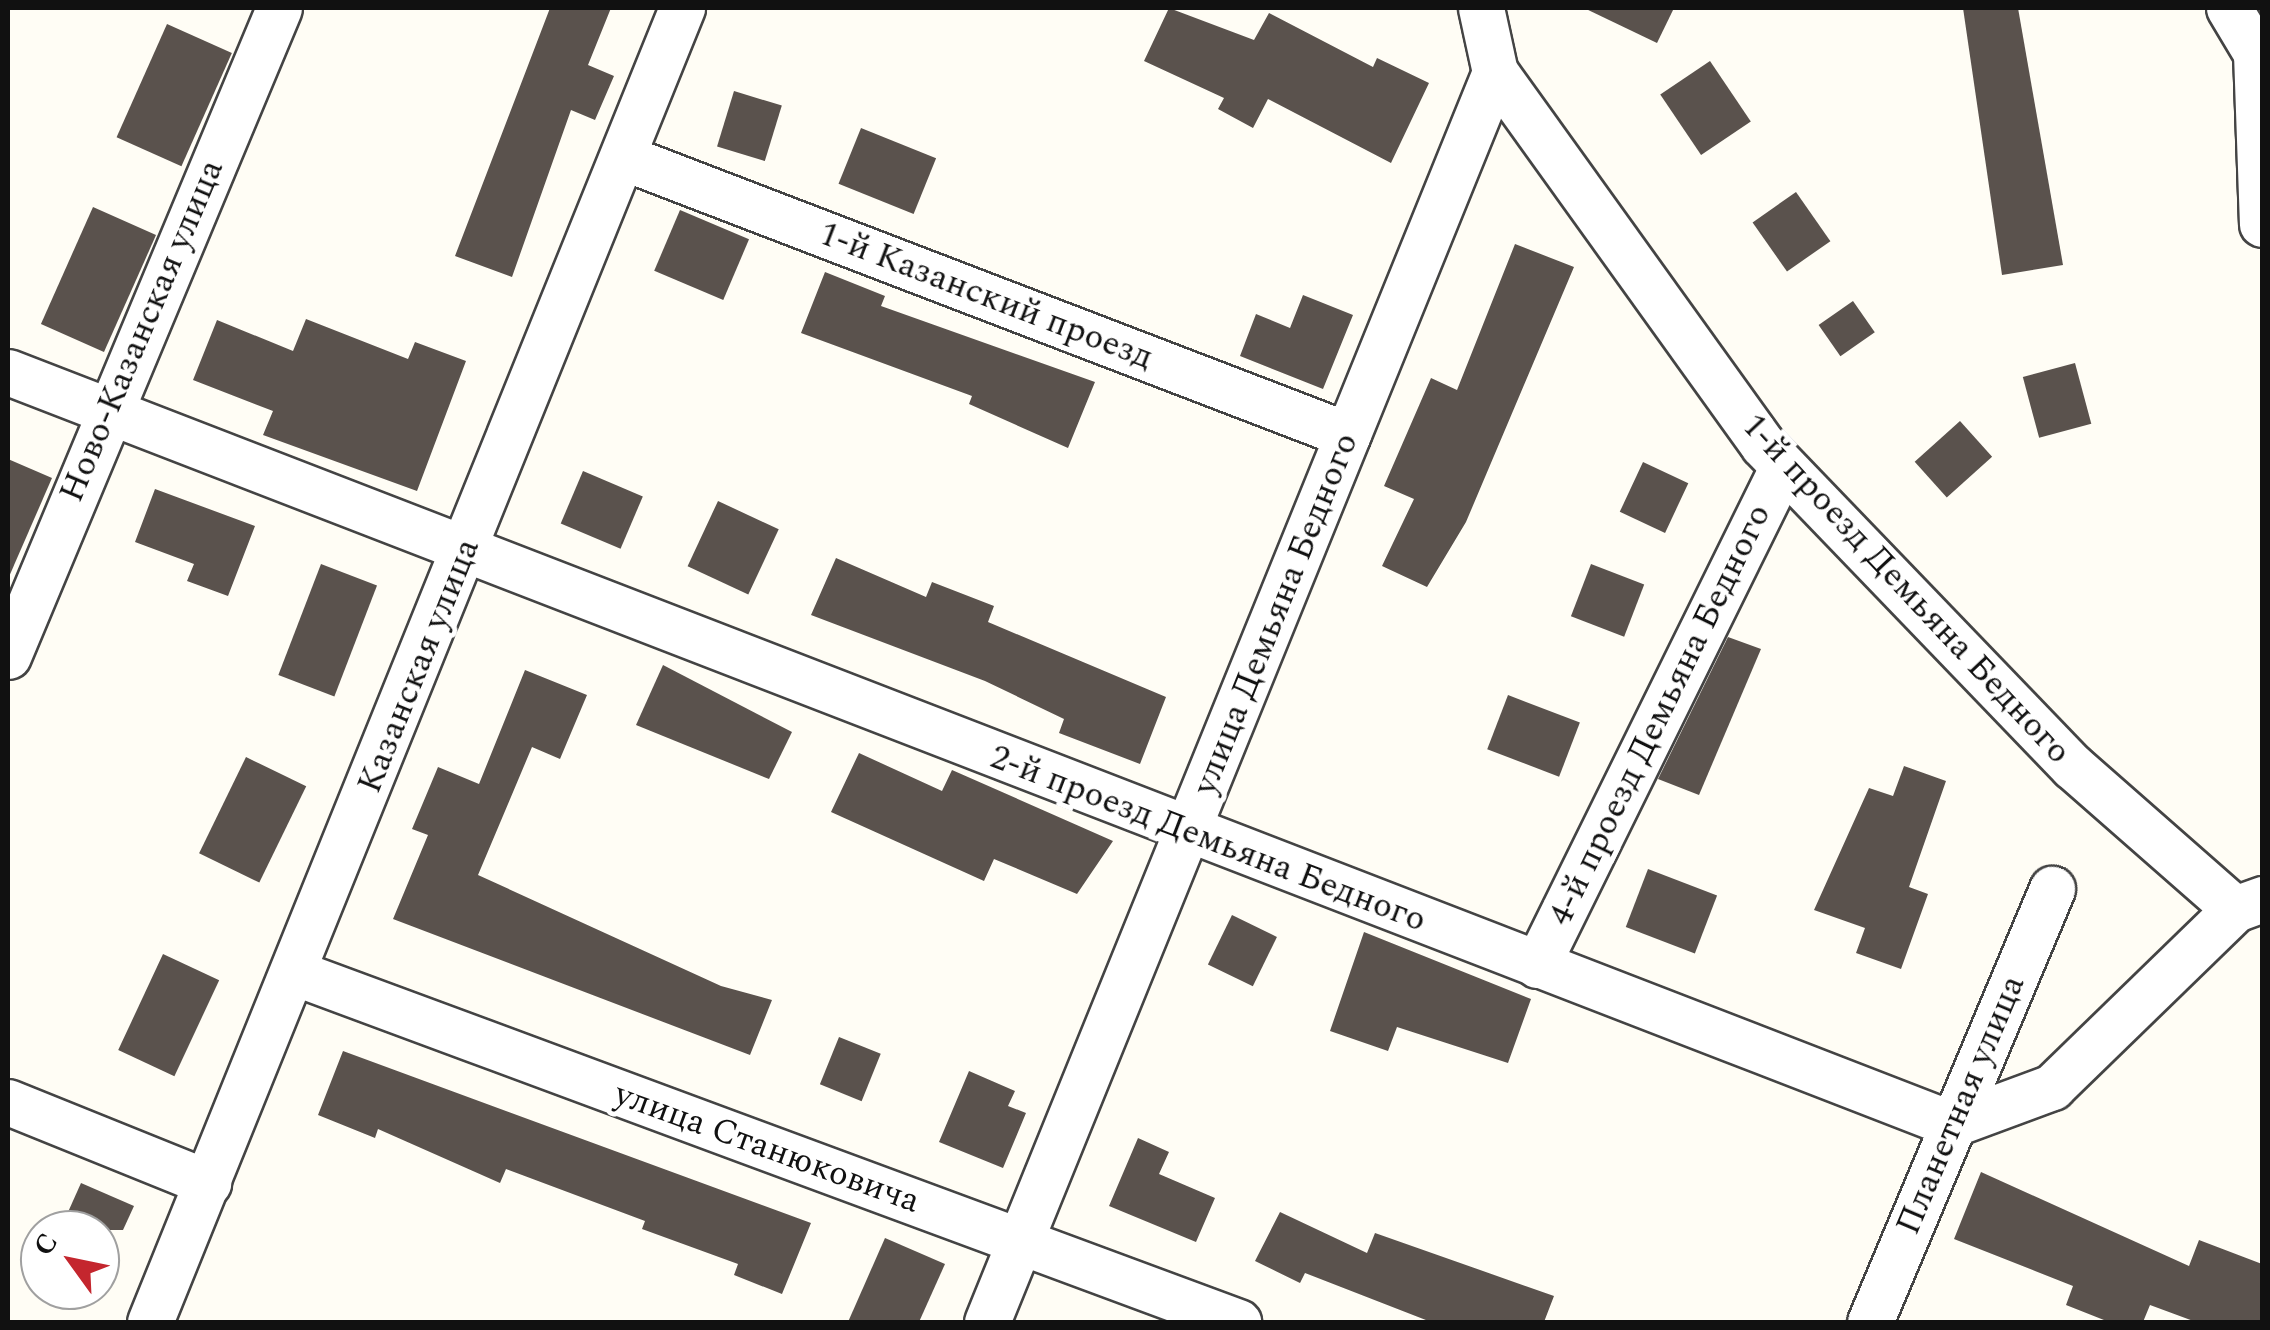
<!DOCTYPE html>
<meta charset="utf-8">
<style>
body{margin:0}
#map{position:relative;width:2270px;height:1330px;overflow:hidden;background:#fffdf5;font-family:Spectral,serif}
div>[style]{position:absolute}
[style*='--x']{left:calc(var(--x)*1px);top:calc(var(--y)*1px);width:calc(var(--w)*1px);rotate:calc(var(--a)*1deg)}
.building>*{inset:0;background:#5a524d;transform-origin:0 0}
.roads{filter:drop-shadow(2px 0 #444) drop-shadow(-2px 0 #444) drop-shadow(0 2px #444) drop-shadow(0 -2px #444)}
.minor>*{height:45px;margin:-22.5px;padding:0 22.5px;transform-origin:22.5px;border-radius:22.5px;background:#fff}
span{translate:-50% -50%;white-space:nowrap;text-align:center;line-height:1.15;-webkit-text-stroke:10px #fff;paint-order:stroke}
.street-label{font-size:35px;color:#111}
.frame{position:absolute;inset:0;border:10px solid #111;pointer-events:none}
.north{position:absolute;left:20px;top:1210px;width:100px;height:100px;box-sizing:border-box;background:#fff;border:2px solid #a0a0a0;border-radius:50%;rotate:303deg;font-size:28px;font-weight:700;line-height:40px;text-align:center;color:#111}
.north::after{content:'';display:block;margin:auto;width:35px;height:45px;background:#c4262e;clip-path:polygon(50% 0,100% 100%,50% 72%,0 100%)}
</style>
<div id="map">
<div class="building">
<div style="clip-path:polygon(550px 8px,611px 8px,588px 65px,614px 76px,595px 120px,571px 110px,512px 277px,455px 256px)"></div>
<div style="clip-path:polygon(1169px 8px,1254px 40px,1269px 13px,1373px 67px,1377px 58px,1429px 83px,1391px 163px,1268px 99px,1253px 128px,1218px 109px,1224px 98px,1144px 61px)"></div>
<div style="clip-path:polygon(1584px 8px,1674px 8px,1657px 43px)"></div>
<div style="clip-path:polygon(1963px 8px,2018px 8px,2063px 265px,2002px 275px)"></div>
<div style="left:167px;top:24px;width:71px;height:124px;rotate:24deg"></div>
<div style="left:1710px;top:61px;width:73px;height:60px;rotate:56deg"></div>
<div style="left:734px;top:91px;width:50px;height:58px;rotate:17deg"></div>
<div style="left:861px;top:128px;width:81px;height:60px;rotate:22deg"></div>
<div style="left:1796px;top:192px;width:60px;height:53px;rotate:55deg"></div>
<div style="left:93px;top:207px;width:69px;height:128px;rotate:24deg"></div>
<div style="left:680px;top:210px;width:75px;height:66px;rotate:23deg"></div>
<div style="clip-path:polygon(1515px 244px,1574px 267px,1466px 522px,1427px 587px,1382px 566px,1414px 499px,1384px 486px,1431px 378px,1457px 390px)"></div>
<div style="clip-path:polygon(825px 272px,885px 296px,881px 306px,1095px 382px,1068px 448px,969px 404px,972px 396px,801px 333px)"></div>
<div style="clip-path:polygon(1303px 295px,1353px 315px,1323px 389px,1240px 356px,1256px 314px,1290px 328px)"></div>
<div style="left:1853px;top:301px;width:38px;height:42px;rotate:55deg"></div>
<div style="clip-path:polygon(306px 319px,408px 359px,415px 342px,466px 361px,417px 491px,263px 435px,273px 411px,193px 380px,217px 320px,293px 351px)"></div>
<div style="left:2075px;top:363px;width:63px;height:54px;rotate:75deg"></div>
<div style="left:1960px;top:421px;width:48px;height:61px;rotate:48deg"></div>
<div style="clip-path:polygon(8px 459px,52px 478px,8px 579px)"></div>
<div style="left:1643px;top:462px;width:50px;height:55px;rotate:25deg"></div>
<div style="left:583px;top:471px;width:65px;height:57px;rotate:23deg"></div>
<div style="clip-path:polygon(155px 489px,255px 526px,228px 596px,187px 581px,194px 564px,135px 542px)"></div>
<div style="left:718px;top:501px;width:67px;height:72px;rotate:25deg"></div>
<div style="clip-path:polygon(836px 558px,926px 597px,932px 582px,994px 606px,988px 622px,1166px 697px,1140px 764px,1059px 733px,1064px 719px,985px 681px,811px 615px)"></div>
<div style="left:321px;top:564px;width:60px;height:119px;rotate:21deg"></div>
<div style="left:1591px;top:564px;width:57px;height:56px;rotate:21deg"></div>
<div style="clip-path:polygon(1728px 637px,1761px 649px,1699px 795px,1658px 779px)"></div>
<div style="clip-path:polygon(663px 665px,792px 732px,769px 779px,636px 725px)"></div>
<div style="clip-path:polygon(525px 670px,587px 695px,560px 759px,532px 747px,478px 875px,721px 986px,772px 1000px,750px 1055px,393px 919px,428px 835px,412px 829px,438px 767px,479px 784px)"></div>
<div style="left:1508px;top:695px;width:77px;height:58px;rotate:21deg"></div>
<div style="clip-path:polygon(859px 753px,942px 791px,952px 770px,1113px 841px,1077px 894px,994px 859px,984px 881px,831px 812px)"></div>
<div style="left:246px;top:757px;width:67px;height:107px;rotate:26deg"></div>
<div style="clip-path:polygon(1904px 766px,1946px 781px,1909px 887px,1928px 894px,1901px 969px,1856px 953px,1865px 928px,1814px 910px,1869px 788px,1893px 796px)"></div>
<div style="left:1648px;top:869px;width:74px;height:62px;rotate:21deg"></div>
<div style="left:1232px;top:915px;width:50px;height:55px;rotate:26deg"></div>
<div style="clip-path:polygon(1364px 932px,1531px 999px,1508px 1063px,1397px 1027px,1388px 1051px,1330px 1031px)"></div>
<div style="left:163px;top:954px;width:62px;height:106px;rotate:25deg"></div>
<div style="left:839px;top:1037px;width:45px;height:51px;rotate:22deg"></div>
<div style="clip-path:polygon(343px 1051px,811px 1223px,782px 1294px,734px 1275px,738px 1264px,642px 1229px,645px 1221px,506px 1169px,500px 1183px,378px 1129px,375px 1138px,318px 1115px)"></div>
<div style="clip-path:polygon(969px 1071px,1015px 1091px,1008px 1106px,1026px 1113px,1003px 1168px,939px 1142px)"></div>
<div style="clip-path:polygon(1138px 1138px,1169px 1152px,1159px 1174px,1215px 1198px,1196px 1242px,1109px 1206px)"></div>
<div style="clip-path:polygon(1981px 1172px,2189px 1266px,2199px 1240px,2262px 1264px,2262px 1322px,2196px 1322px,2150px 1305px,2143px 1322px,2109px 1322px,2066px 1305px,2073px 1286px,1954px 1239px)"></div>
<div style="clip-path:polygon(81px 1183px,134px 1206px,123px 1230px,60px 1230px)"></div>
<div style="clip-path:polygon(1280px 1212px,1367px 1253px,1375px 1233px,1554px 1296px,1544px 1322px,1431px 1322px,1305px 1273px,1300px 1283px,1255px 1261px)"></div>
<div style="clip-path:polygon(885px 1238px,945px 1264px,919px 1322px,848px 1322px)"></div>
</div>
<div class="roads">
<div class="minor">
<div style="--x:1481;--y:8;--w:66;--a:77.7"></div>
<div style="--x:1495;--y:72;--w:459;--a:54.3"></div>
<div style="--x:1763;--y:445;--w:446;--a:46.1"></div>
<div style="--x:2072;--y:766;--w:217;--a:41.3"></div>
<div style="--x:2235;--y:909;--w:29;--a:-20"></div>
<div style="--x:2229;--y:8;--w:52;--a:59"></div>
<div style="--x:2256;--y:53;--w:171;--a:88"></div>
<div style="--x:623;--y:157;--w:776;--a:20.98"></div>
<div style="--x:8;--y:372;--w:2084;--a:21.15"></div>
<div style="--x:1952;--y:1124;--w:107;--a:-20.3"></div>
<div style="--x:2052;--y:1087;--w:255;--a:-44.2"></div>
<div style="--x:8;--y:656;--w:702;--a:-67.3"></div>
<div style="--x:1537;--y:965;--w:556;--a:-63.76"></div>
<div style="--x:296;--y:973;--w:1005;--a:20.33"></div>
<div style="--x:8;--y:1102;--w:216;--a:22"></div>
<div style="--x:150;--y:1322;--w:1418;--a:-67.96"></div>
<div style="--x:987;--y:1322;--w:1349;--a:-67.88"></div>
<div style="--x:1870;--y:1322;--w:470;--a:-67.2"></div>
</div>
</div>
<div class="street-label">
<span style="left:986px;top:296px;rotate:21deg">1-й Казанский проезд</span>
<span style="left:142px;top:331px;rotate:-67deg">Ново-Казанская улица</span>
<span style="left:1906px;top:589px;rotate:47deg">1-й проезд Демьяна Бедного</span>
<span style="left:1276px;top:614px;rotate:-68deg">улица Демьяна Бедного</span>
<span style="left:419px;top:666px;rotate:-68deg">Казанская улица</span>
<span style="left:1660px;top:715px;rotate:-64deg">4-й проезд Демьяна Бедного</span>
<span style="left:1208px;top:839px;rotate:21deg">2-й проезд Демьяна Бедного</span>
<span style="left:1961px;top:1105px;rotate:-67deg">Планетная улица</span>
<span style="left:767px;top:1148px;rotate:20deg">улица Станюковича</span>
</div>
<div class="frame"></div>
<div class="north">С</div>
</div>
